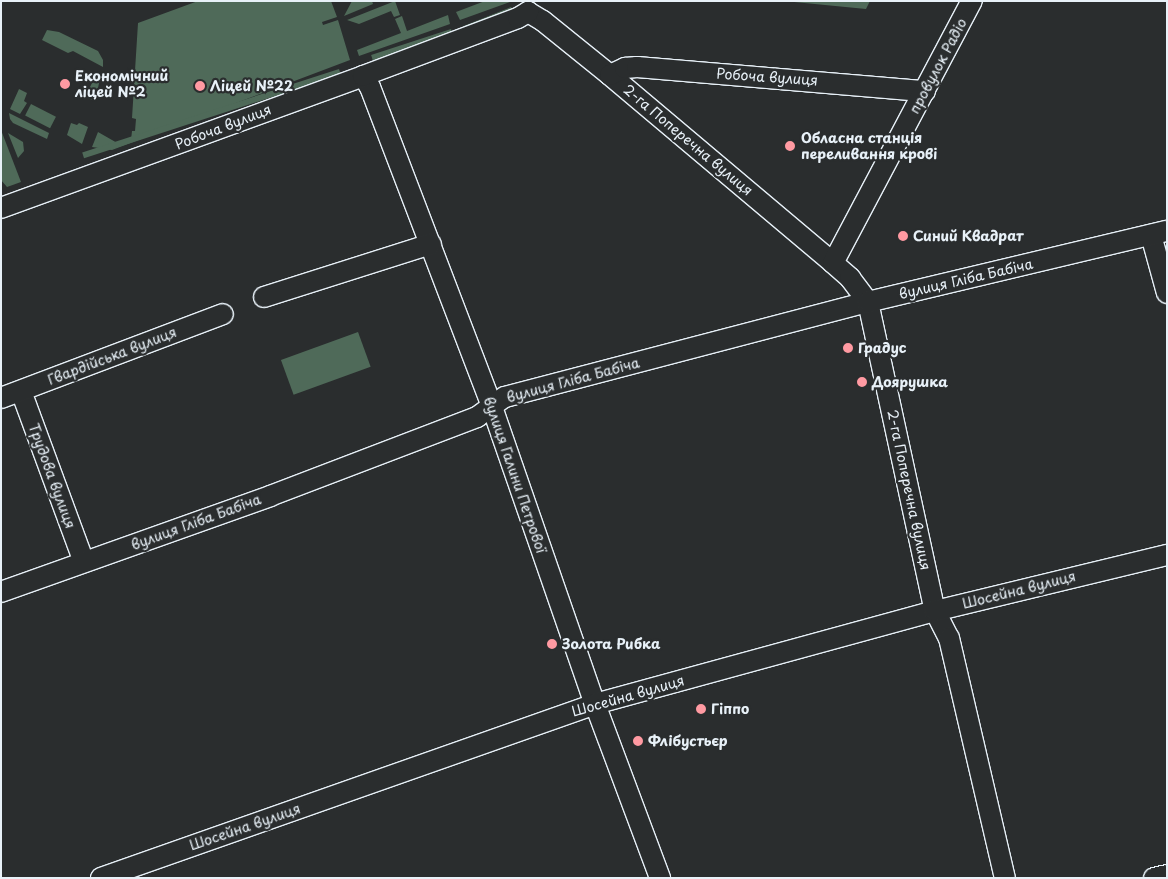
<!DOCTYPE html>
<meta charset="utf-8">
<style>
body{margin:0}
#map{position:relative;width:1168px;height:879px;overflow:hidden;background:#2a2d2e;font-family:"Playpen Sans",sans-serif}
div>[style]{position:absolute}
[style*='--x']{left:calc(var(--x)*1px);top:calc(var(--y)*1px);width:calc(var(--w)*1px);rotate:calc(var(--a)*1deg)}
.green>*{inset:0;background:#4f6a59;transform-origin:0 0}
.roads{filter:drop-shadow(1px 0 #e8f1f8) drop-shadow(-1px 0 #e8f1f8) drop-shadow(0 1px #e8f1f8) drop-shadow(0 -1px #e8f1f8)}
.minor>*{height:20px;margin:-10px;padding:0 10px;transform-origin:10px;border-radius:10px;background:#2a2d2e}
.dots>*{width:14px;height:14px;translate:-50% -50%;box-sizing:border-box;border:2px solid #2a2d2e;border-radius:50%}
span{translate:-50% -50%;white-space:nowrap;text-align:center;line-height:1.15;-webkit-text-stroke:4.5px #2a2d2e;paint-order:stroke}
.street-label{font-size:14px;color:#e8f1f8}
.poi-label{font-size:14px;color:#e8f1f8;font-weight:700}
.left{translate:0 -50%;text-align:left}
.frame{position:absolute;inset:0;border:2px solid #e8f1f8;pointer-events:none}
</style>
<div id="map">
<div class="green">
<div style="clip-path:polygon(198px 1px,331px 1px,337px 17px,322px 22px,323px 25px,338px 20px,350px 60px,112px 150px,92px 147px,98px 132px,119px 144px,131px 140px,132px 131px,135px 131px,136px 119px,132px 118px,138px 23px)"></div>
<div style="clip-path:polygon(352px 1px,372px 1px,373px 4px,344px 16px)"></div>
<div style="clip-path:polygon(395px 1px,400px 15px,394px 17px,391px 11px,359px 24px,347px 20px)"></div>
<div style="clip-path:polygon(485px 1px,510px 2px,460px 20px,456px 12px)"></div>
<div style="clip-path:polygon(784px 1px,870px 1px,866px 9px)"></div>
<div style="left:511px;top:7px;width:5px;height:51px;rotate:68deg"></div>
<div style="clip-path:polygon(448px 15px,450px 24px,359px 56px,357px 50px,401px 33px,395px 19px,402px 16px,407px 31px)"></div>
<div style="left:451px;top:29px;width:6px;height:84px;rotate:72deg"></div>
<div style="clip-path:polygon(47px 30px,59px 32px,98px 51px,103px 60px,103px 67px,73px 51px,68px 53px,42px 40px)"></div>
<div style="left:339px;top:69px;width:6px;height:270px;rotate:72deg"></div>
<div style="clip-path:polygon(95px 77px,100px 79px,95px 101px,85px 97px)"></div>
<div style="clip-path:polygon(19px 89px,27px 93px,24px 101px,27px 103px,20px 114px,10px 109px)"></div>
<div style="left:31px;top:104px;width:28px;height:13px;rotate:27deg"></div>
<div style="clip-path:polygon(9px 113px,49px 133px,47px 139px,13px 123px,10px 119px)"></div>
<div style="clip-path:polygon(71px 123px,77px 125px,79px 123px,88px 127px,82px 144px,67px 135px)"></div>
<div style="clip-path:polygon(1px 130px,21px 182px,7px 187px,1px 180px)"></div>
<div style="clip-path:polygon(8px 133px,23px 142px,24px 151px,18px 158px)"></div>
<div style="left:358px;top:332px;width:37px;height:82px;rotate:70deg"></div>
</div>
<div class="roads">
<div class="minor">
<div style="--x:528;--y:12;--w:17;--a:31"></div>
<div style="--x:543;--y:21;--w:86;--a:38.9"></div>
<div style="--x:610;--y:75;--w:292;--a:40.1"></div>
<div style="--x:833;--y:263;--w:23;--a:41"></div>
<div style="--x:850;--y:278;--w:30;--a:53"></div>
<div style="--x:868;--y:302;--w:316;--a:77.8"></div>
<div style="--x:935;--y:611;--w:30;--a:63"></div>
<div style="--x:949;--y:638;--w:246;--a:76.9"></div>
<div style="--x:610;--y:75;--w:17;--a:-25"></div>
<div style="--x:625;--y:68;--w:12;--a:-5"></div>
<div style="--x:637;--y:67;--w:289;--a:4.8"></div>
<div style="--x:363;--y:76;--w:13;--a:58"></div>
<div style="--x:370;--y:87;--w:342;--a:69.1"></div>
<div style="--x:492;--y:407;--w:314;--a:70.9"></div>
<div style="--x:595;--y:704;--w:186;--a:69.5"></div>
<div style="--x:1;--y:208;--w:385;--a:-20"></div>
<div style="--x:363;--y:76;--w:165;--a:-20.5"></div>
<div style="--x:518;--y:18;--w:12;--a:-31"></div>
<div style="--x:1151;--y:235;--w:60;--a:74.6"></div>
<div style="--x:833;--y:263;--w:297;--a:-62.1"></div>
<div style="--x:264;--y:297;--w:175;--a:-17.6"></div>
<div style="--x:21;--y:391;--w:182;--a:69.8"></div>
<div style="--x:1;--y:398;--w:237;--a:-20.7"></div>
<div style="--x:1;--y:592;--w:286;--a:-19.6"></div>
<div style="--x:270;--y:496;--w:222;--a:-20.9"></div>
<div style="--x:477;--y:417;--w:34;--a:-36"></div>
<div style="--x:505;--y:397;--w:375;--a:-14.7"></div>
<div style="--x:868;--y:302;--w:307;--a:-13.4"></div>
<div style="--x:101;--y:878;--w:524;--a:-19.4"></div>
<div style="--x:595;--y:704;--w:352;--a:-15.3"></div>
<div style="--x:935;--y:611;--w:239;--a:-13.6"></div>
<div style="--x:1154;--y:878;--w:13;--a:-13"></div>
</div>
</div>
<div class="dots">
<div style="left:65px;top:84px;background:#ff9aa2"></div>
<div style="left:200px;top:86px;background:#ff9aa2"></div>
<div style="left:790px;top:146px;background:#ff9aa2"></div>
<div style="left:903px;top:236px;background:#ff9aa2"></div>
<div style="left:848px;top:348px;background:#ff9aa2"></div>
<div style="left:862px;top:382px;background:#ff9aa2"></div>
<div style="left:552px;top:644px;background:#ff9aa2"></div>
<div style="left:701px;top:709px;background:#ff9aa2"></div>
<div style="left:638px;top:741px;background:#ff9aa2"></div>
</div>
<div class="street-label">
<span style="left:938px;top:66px;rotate:-62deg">провулок Радіо</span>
<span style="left:767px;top:77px;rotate:4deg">Робоча вулиця</span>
<span style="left:223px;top:127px;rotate:-21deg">Робоча вулиця</span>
<span style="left:688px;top:140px;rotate:40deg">2-га Поперечна вулиця</span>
<span style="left:966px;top:279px;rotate:-13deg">вулиця Гліба Бабіча</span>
<span style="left:112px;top:356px;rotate:-21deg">Гвардійська вулиця</span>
<span style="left:573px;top:380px;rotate:-15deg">вулиця Гліба Бабіча</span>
<span style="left:515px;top:475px;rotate:71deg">вулиця Галини Петрової</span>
<span style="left:52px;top:476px;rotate:70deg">Трудова вулиця</span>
<span style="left:909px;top:490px;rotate:78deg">2-га Поперечна вулиця</span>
<span style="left:196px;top:522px;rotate:-20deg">вулиця Гліба Бабіча</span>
<span style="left:1019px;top:590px;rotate:-14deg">Шосейна вулиця</span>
<span style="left:628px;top:696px;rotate:-16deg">Шосейна вулиця</span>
<span style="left:245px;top:827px;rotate:-19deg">Шосейна вулиця</span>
</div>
<div class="poi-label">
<span class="left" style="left:75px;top:84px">Економічний<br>ліцей №2</span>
<span class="left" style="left:210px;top:86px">Ліцей №22</span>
<span class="left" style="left:801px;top:146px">Обласна станція<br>переливання крові</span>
<span class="left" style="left:913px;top:236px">Синий Квадрат</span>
<span class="left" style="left:858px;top:348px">Градус</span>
<span class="left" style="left:872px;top:382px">Доярушка</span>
<span class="left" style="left:562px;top:644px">Золота Рибка</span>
<span class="left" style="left:711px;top:709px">Гіппо</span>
<span class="left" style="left:648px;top:741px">Флібустьєр</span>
</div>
<div class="frame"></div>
</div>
